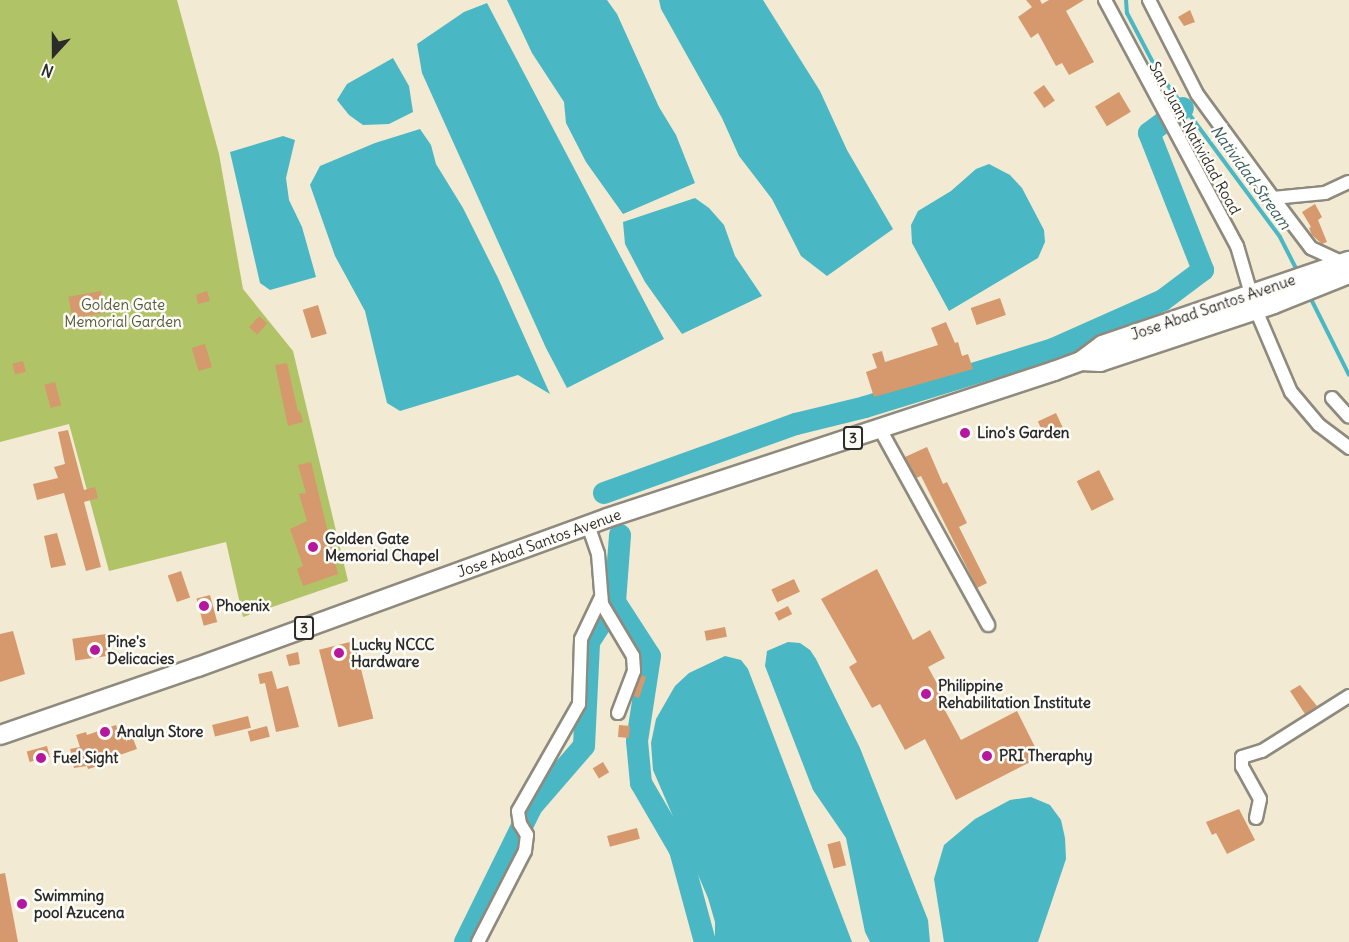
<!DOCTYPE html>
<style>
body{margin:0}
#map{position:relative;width:1349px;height:942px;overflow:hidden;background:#f2ead2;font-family:Delius,sans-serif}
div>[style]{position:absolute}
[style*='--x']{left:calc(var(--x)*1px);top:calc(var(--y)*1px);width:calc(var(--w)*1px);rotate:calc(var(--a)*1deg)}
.green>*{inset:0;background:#b1c367}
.water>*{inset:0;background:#4ab7c5}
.stream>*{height:4px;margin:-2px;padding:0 2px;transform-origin:2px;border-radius:2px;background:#4ab7c5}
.river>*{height:22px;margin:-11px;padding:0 11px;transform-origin:11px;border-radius:11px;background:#4ab7c5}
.building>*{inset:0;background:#d5996d;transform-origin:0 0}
.roads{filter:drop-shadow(2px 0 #8e8a7e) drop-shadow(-2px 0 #8e8a7e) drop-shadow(0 2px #8e8a7e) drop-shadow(0 -2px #8e8a7e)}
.minor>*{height:12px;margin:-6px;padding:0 6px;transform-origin:6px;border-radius:6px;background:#fff}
.highway>*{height:18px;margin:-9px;padding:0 9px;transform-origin:9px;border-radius:9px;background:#fff}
.dots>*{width:16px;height:16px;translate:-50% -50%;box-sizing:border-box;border:3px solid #fdfcf7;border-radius:50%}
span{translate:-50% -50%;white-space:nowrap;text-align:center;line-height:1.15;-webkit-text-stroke:5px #fdfcf7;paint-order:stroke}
.shield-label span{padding:2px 4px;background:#fdfcf7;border:2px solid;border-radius:4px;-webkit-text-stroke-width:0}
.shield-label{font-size:14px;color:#2b2b2b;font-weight:700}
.street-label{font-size:15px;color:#2b2b2b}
.park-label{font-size:15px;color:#53593d}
.poi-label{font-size:15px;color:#2b2b2b;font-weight:700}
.left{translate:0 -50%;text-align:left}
.water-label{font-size:16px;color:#365c61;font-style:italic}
.north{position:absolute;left:24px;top:24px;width:60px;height:60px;-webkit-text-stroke:4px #fdfcf7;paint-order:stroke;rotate:201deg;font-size:16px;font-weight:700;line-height:24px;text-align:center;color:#2b2b2b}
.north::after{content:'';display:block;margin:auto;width:21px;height:27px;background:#2b2b2b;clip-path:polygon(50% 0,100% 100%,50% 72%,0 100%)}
</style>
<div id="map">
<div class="green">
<div style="clip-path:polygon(0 0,177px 0,219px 154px,243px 289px,293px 351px,348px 581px,243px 617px,226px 542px,109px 571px,69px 424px,0 442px)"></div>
</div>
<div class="water">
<div style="clip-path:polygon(507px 0,607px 0,617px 14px,659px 107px,676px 135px,695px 183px,623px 214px,586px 162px,566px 123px,564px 102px,532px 53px)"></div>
<div style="clip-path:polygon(659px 0,763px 0,820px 91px,847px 150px,893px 229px,827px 276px,801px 256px,772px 199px,739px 156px,722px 118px,661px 9px)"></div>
<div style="clip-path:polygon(487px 3px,664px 339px,567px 388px,546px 348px,422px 73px,417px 44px,464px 12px)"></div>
<div style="clip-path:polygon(393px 58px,409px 86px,413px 112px,389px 124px,363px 125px,349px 115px,337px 100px,347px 84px)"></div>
<div style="clip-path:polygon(420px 129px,431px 145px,436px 164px,463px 208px,498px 278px,550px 394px,518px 375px,400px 411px,387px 403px,365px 311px,335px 256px,310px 185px,320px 166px,375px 143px)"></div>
<div style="clip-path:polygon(283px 136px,295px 140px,286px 178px,289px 200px,302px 227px,316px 277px,270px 290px,260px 283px,230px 152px)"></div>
<div style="clip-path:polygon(989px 164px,1010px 175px,1022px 188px,1044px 230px,1045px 242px,1038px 258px,949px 311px,912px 243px,911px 225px,918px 211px,951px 191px,976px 169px)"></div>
<div style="clip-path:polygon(695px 198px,709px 208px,724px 225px,735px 256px,762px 296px,682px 334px,645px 282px,625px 244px,623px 222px)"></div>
<div style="clip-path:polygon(788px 642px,800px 643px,810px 650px,816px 659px,860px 748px,928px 920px,930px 942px,870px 942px,865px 932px,846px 838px,813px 790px,765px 666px,767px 651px)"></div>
<div style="clip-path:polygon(725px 656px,741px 660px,748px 669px,852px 942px,715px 942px,715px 922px,708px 898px,653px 770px,651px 743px,656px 719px,675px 686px,689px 673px)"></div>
<div style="clip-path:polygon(1031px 797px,1050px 805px,1061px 820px,1065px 838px,1066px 859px,1038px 942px,944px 942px,934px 879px,944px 845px,975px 819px,1010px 800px)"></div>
</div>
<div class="stream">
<div style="--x:1126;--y:0;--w:13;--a:86"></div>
<div style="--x:1127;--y:13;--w:67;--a:62.3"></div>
<div style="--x:1158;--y:72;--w:205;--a:53.5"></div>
<div style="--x:1280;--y:237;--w:39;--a:63"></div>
<div style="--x:1309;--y:295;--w:89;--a:63.4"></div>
</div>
<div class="river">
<div style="--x:604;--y:493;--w:204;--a:-19.8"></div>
<div style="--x:796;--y:424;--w:71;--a:-13.8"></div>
<div style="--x:865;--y:407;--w:197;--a:-17.1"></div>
<div style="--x:1053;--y:349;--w:120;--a:-24"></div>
<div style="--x:1163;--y:300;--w:50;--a:-36.9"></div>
<div style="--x:1203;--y:270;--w:147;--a:-111.5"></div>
<div style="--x:1149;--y:133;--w:42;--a:-36.3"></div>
<div style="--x:615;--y:602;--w:64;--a:57.1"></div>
<div style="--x:650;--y:656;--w:86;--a:98.7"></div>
<div style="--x:637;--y:741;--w:42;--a:84.6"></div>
<div style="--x:641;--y:783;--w:78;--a:59.8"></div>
<div style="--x:680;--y:850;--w:95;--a:74.8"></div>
<div style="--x:465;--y:942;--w:152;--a:-63.8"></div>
<div style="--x:532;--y:806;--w:79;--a:-49.1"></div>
<div style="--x:584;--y:746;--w:104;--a:-87.2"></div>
<div style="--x:589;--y:642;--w:48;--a:-57"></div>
<div style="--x:615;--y:602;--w:67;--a:-85.7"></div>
</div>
<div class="building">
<div style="clip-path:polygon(1026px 0,1040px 0,1042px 4px,1049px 0,1084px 0,1066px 11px,1094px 62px,1069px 75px,1062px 63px,1056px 66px,1038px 33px,1031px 38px,1018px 17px,1032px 7px)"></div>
<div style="clip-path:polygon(1190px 10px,1195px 22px,1184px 26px,1178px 17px)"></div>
<div style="left:1044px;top:85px;width:19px;height:13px;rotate:55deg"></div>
<div style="left:1119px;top:92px;width:23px;height:28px;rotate:59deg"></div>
<div style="clip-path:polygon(1315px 204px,1322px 217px,1318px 220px,1327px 242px,1322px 244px,1312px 235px,1309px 228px,1311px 227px,1302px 212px)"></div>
<div style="left:101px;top:291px;width:22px;height:33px;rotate:80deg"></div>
<div style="clip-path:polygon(207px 291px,210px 301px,198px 304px,196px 295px)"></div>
<div style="left:1000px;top:298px;width:18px;height:31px;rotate:71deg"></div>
<div style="left:318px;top:305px;width:30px;height:16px;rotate:73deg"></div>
<div style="left:259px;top:316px;width:11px;height:15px;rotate:41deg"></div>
<div style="clip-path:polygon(946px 322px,955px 343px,958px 342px,962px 356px,968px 354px,973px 369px,874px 397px,866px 372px,877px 368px,872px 354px,882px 351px,885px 362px,938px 345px,931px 328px)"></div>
<div style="left:205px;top:344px;width:24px;height:14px;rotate:73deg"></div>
<div style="left:23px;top:361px;width:11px;height:11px;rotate:75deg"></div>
<div style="clip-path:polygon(287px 363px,298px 412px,300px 411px,303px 422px,288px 426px,275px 365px)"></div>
<div style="left:55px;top:382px;width:24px;height:11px;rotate:75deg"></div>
<div style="left:1056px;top:413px;width:19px;height:20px;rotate:65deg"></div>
<div style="clip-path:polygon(68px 430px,84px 490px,95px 487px,98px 498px,84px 502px,101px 567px,86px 571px,64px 493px,37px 500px,33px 484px,58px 478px,54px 467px,65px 464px,58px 432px)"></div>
<div style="clip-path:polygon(927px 447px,943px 484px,947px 482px,967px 523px,959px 527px,987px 583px,977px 588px,921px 476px,916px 478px,905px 457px)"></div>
<div style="clip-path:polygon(311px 462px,338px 574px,303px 586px,297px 569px,303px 566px,290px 529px,307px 521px,299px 494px,306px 493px,298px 465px)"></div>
<div style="left:1099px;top:470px;width:33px;height:25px;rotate:63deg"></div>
<div style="clip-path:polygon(57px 533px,66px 565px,51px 568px,44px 536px)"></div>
<div style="clip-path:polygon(877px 569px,913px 640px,930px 630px,945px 658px,928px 667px,946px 700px,941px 703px,961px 740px,1017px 711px,1040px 757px,956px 800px,925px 739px,905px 750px,880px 704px,872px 708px,849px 667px,857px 662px,821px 599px)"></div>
<div style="left:181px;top:571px;width:28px;height:14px;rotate:71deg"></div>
<div style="left:794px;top:579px;width:14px;height:25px;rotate:65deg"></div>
<div style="left:210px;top:595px;width:28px;height:14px;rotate:75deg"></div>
<div style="left:788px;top:606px;width:9px;height:15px;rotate:63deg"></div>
<div style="left:725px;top:627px;width:10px;height:21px;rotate:79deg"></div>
<div style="clip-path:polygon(13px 631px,25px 674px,0 682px,0 634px)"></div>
<div style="left:106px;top:634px;width:22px;height:34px;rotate:82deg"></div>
<div style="left:354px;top:641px;width:80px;height:36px;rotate:76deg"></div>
<div style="clip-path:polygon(298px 652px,300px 664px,289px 666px,286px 655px)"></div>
<div style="clip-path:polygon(272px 671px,277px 689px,288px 686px,299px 727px,276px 732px,265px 683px,260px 684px,258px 674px)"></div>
<div style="clip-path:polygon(641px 675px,646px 677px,639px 698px,633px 696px)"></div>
<div style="clip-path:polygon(1300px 685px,1317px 706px,1305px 714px,1290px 691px)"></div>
<div style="left:248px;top:716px;width:12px;height:37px;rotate:76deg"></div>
<div style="clip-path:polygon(116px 725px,118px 731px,129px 728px,137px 749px,114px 757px,116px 761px,88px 769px,87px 766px,74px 768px,70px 749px,80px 747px,76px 735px,86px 732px,87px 735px)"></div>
<div style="left:619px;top:725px;width:11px;height:12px;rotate:5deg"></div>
<div style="left:267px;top:726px;width:11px;height:20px;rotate:75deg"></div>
<div style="left:47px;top:746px;width:11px;height:21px;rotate:75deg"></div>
<div style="left:603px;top:762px;width:12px;height:12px;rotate:59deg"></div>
<div style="clip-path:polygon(1239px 809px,1255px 840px,1227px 854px,1216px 833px,1212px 835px,1206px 822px)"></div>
<div style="left:637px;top:828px;width:11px;height:31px;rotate:75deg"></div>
<div style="left:840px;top:841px;width:25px;height:13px;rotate:76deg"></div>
<div style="clip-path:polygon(5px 873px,18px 942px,0 942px,0 874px)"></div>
</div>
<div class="roads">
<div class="minor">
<div style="--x:1105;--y:0;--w:279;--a:61.8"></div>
<div style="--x:1237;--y:246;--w:50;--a:73.7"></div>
<div style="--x:1149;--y:0;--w:106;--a:62.9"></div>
<div style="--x:1197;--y:94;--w:129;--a:53.8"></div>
<div style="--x:1273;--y:198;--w:52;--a:-5.5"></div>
<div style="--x:1325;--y:193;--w:26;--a:-25"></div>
<div style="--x:1273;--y:198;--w:63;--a:52.8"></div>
<div style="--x:1311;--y:248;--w:35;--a:25"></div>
<div style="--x:1256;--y:310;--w:89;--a:66.9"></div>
<div style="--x:1291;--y:392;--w:43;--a:49.7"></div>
<div style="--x:1319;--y:425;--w:38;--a:37"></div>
<div style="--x:1332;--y:398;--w:25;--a:48"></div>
<div style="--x:880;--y:429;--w:224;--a:61.1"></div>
<div style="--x:588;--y:525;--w:31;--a:71"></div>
<div style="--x:598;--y:554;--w:50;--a:85.4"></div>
<div style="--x:602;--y:604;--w:61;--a:59.2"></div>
<div style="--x:633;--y:656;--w:15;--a:86"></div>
<div style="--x:634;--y:671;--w:45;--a:110.9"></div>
<div style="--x:1256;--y:818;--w:19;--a:-78"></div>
<div style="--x:1260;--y:799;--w:37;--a:-119"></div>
<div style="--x:1242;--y:767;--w:10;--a:-90"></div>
<div style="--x:1242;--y:757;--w:21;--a:-17"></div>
<div style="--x:1262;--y:751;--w:103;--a:-32.3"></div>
<div style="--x:478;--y:942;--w:102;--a:-62.7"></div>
<div style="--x:525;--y:851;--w:16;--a:-83"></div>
<div style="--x:527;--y:835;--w:13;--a:-122"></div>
<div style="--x:520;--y:824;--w:13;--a:-99"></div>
<div style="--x:518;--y:811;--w:123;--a:-60.3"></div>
<div style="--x:579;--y:704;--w:65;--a:-88.2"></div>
<div style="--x:581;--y:639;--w:47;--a:-64.5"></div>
</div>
<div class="highway">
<div style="--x:1081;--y:361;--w:19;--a:3"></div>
<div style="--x:1100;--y:362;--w:183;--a:-18.4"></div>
<div style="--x:1274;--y:304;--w:81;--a:-21.8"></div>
<div style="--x:0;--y:735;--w:209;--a:-19"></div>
<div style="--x:198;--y:667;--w:435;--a:-20"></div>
<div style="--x:607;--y:518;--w:471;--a:-18.2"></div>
<div style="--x:1054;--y:371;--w:29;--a:-20"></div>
<div style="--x:1081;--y:361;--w:26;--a:-37"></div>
<div style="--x:1102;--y:345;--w:261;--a:-18.8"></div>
</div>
</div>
<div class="dots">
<div style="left:965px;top:433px;background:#b5179e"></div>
<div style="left:313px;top:547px;background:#b5179e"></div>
<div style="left:204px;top:606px;background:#b5179e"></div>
<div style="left:95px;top:650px;background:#b5179e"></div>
<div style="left:339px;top:653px;background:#b5179e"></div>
<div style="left:926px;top:694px;background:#b5179e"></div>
<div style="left:105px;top:732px;background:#b5179e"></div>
<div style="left:987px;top:756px;background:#b5179e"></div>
<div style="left:41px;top:758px;background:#b5179e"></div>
<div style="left:22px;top:904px;background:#b5179e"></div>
</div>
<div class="shield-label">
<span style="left:853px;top:438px">3</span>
<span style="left:304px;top:628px">3</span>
</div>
<div class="street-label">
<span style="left:1195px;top:138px;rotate:61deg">San Juan-Natividad Road</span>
<span style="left:1213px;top:307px;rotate:-19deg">Jose Abad Santos Avenue</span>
<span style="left:539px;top:543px;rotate:-20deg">Jose Abad Santos Avenue</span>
</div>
<div class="park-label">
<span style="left:123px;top:313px">Golden Gate<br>Memorial Garden</span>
</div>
<div class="poi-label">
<span class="left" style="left:977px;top:433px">Lino's Garden</span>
<span class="left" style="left:325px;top:547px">Golden Gate<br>Memorial Chapel</span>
<span class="left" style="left:216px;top:606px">Phoenix</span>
<span class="left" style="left:107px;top:650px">Pine's<br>Delicacies</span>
<span class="left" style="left:351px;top:653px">Lucky NCCC<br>Hardware</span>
<span class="left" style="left:938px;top:694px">Philippine<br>Rehabilitation Institute</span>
<span class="left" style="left:117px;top:732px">Analyn Store</span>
<span class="left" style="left:999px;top:756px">PRI Theraphy</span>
<span class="left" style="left:53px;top:758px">Fuel Sight</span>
<span class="left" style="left:34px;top:904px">Swimming<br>pool Azucena</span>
</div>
<div class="water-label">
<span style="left:1251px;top:177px;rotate:54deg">Natividad Stream</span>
</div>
<div class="north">N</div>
</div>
